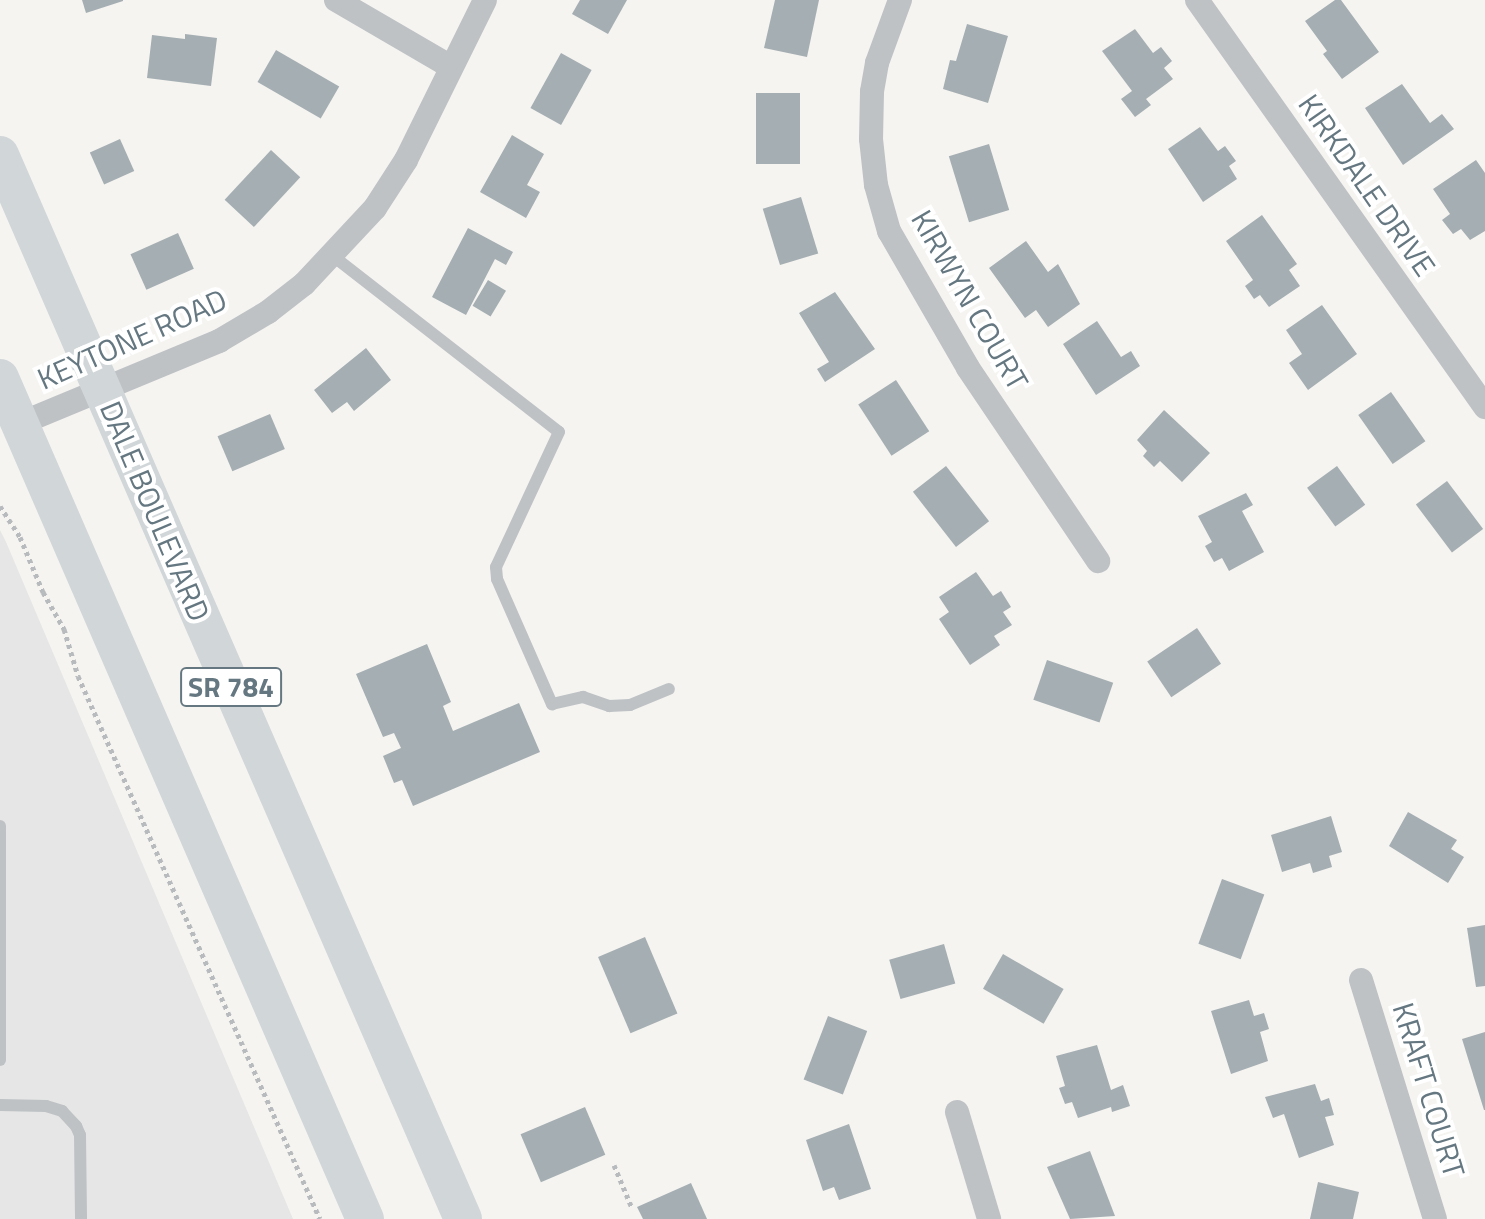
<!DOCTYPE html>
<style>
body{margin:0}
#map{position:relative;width:1485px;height:1219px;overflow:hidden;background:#f5f4f1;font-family:"Titillium Web",sans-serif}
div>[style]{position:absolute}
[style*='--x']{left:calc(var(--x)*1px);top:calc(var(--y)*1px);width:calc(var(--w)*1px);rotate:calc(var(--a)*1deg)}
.built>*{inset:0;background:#e5e6e5}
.building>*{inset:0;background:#a5aeb2;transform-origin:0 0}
.path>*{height:5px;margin-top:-2.5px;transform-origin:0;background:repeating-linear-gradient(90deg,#b8bbbd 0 4px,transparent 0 8px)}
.service>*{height:12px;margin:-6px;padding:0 6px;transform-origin:6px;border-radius:6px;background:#bec2c5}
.minor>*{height:24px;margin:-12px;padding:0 12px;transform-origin:12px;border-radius:12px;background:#bec2c5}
.primary>*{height:38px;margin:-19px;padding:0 19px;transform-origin:19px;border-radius:19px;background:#d1d6d9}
span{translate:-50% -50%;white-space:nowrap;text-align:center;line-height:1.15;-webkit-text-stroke:8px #fff;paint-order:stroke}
.shield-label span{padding:2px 6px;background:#fff;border:2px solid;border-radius:6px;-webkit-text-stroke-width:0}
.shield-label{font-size:28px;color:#657780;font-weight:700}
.street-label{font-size:30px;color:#657780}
</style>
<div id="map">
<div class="built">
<div style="clip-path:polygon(0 530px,6px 542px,293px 1219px,0 1219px)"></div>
</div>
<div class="building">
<div style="clip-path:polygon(82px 0,123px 0,123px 1px,86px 13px)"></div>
<div style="clip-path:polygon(580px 0,627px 0,608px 34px,572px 14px)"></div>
<div style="clip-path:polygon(775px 0,819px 0,807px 57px,764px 48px)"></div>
<div style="clip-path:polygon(1335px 0,1341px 0,1379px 52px,1342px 79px,1323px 54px,1327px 51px,1305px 21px)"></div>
<div style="clip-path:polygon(967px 24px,1008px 36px,988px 103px,943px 89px,950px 60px,956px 61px)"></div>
<div style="clip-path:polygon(1135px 29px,1153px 53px,1161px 47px,1172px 61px,1164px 68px,1173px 79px,1146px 99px,1151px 105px,1135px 117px,1121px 99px,1132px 91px,1102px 51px)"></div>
<div style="clip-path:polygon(185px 34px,217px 38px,211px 86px,147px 78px,152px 35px,185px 39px)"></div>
<div style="left:276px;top:50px;width:73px;height:37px;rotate:30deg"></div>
<div style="left:561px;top:53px;width:35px;height:63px;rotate:29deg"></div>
<div style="clip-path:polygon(1402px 84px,1430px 123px,1442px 114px,1454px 129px,1403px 165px,1365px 108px)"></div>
<div style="left:756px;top:93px;width:44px;height:71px"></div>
<div style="clip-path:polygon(1200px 127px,1218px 151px,1225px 146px,1236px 161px,1229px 166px,1237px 179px,1203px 202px,1168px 149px)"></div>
<div style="clip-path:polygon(512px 135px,544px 154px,527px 185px,540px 192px,526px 218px,480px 192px)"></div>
<div style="left:120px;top:139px;width:35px;height:33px;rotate:66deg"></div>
<div style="left:989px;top:144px;width:69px;height:42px;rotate:73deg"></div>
<div style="left:271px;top:150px;width:40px;height:68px;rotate:43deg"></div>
<div style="clip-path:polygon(1476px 160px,1485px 173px,1485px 231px,1470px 240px,1461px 229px,1453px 234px,1442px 220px,1450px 214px,1433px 189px)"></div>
<div style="left:801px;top:197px;width:59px;height:40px;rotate:73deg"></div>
<div style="clip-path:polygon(1262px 215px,1297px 264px,1289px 270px,1300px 286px,1269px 307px,1260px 295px,1254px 299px,1245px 286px,1253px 280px,1226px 241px)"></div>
<div style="clip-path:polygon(468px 228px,513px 252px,506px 265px,495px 259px,466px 315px,432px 297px)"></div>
<div style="left:178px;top:233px;width:39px;height:52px;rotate:66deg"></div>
<div style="clip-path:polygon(1026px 241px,1048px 272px,1058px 264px,1080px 304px,1048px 327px,1036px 310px,1025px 318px,989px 268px)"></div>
<div style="left:488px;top:280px;width:21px;height:30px;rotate:31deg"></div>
<div style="clip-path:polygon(835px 292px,875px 349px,825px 382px,817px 369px,829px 362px,799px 313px)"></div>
<div style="clip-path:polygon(1322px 305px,1357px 354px,1308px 390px,1289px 363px,1302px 354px,1286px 330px)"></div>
<div style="clip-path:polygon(1097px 321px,1121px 357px,1131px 351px,1140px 366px,1096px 395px,1063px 344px)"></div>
<div style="clip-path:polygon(366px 348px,391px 380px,354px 411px,347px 402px,332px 413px,314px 390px)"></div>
<div style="left:896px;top:380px;width:61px;height:45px;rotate:57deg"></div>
<div style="left:1391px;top:392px;width:60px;height:40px;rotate:55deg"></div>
<div style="clip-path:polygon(1164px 410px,1210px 453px,1182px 482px,1160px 461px,1154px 467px,1143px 456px,1147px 451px,1137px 440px)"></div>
<div style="left:270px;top:414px;width:38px;height:57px;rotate:67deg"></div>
<div style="left:946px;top:466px;width:70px;height:42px;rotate:52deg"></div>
<div style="left:1337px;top:466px;width:48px;height:37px;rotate:54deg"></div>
<div style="left:1447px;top:481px;width:60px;height:39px;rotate:53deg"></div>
<div style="clip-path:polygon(1246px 493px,1253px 505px,1242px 511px,1264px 552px,1229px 571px,1222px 558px,1214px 562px,1205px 546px,1212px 542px,1198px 516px)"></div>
<div style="clip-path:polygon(976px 572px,993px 596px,1001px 591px,1011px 607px,1003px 612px,1012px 625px,994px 636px,1000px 645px,970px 665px,939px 619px,949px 612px,939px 597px)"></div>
<div style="left:1197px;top:628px;width:43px;height:60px;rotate:56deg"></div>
<div style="clip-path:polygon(427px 644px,451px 702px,443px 706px,453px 731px,519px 703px,540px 752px,413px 806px,402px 780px,394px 783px,383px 756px,401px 748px,394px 733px,383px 737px,356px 674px)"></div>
<div style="left:1047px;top:660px;width:70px;height:42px;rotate:19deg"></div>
<div style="clip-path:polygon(1408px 812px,1457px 840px,1451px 849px,1464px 857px,1448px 883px,1389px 846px)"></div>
<div style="clip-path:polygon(1331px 816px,1342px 852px,1329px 856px,1332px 867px,1313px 873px,1310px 863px,1282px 872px,1271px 835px)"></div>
<div style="left:1222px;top:879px;width:45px;height:69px;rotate:20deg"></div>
<div style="clip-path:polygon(1485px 925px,1485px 986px,1476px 987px,1467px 928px)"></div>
<div style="left:645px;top:937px;width:83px;height:51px;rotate:67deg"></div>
<div style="left:944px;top:944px;width:41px;height:57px;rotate:74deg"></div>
<div style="left:1003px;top:954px;width:70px;height:40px;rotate:30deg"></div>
<div style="clip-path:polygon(1249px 1000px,1254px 1016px,1264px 1013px,1269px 1029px,1260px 1032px,1268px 1061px,1231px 1074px,1211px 1011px)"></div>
<div style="left:828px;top:1016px;width:42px;height:68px;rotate:21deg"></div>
<div style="clip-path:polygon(1485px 1032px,1485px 1110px,1484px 1110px,1462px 1039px)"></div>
<div style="clip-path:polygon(1097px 1045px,1111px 1090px,1123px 1085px,1130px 1106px,1112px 1112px,1111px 1107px,1078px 1118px,1072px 1102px,1065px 1104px,1059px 1088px,1065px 1086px,1056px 1056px)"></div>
<div style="clip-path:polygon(1315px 1084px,1321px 1101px,1329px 1098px,1334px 1115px,1325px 1117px,1334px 1145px,1299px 1158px,1284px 1114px,1273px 1118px,1265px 1097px)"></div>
<div style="left:585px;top:1107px;width:52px;height:70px;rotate:67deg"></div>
<div style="clip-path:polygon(849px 1124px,871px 1189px,839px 1200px,834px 1187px,823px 1191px,806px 1140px)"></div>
<div style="clip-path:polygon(1090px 1151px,1115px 1216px,1070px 1219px,1047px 1167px)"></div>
<div style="clip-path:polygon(1318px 1182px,1359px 1192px,1353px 1219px,1310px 1219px)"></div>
<div style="clip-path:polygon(691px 1183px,707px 1219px,643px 1219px,637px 1207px)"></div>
</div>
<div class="path">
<div style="--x:0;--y:506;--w:37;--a:57"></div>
<div style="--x:20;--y:537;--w:60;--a:67.3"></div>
<div style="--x:43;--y:592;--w:43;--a:60.4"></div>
<div style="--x:64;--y:629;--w:49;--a:73.4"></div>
<div style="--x:78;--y:676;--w:594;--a:65.98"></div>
<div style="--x:614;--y:1165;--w:47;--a:67.3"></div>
</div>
<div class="service">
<div style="--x:333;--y:256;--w:286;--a:37.9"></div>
<div style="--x:559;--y:432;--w:149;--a:115"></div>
<div style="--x:496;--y:567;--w:12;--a:85"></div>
<div style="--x:497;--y:579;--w:137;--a:66.3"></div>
<div style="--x:552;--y:704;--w:32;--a:-13"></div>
<div style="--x:583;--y:697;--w:28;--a:19"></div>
<div style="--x:609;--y:706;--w:21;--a:-3"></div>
<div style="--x:630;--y:705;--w:42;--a:-22.3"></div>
<div style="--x:0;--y:826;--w:234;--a:90"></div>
<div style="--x:0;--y:1105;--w:46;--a:1.2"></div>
<div style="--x:46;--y:1106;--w:17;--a:17"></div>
<div style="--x:62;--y:1111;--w:21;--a:47"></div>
<div style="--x:76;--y:1126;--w:10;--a:66"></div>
<div style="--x:80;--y:1135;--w:84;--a:89.3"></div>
</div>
<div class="minor">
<div style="--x:336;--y:0;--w:133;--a:30.2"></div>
<div style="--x:900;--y:0;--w:67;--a:110.1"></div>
<div style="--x:877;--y:63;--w:29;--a:100"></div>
<div style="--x:872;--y:92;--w:47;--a:91.2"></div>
<div style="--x:871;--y:139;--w:46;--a:83.8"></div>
<div style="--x:876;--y:185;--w:48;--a:74.2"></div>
<div style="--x:889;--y:231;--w:158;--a:60"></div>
<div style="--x:968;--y:368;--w:233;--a:56"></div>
<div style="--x:1197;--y:0;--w:499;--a:54.7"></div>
<div style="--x:19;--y:424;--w:217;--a:-22.5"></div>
<div style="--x:219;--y:341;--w:57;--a:-30.6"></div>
<div style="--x:268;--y:312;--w:46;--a:-37.9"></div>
<div style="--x:304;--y:284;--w:104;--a:-46.9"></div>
<div style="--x:375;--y:208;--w:57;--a:-57.1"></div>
<div style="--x:406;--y:160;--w:178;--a:-63.7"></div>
<div style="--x:1361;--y:980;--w:250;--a:72.8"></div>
<div style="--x:957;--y:1112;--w:112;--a:73.3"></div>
</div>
<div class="primary">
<div style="--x:0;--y:155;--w:1160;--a:66.48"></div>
<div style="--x:0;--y:378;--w:917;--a:66.54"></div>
</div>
<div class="shield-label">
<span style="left:231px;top:687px">SR 784</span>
</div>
<div class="street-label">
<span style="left:1367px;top:185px;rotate:55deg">KIRKDALE DRIVE</span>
<span style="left:970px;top:300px;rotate:60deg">KIRWYN COURT</span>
<span style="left:132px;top:339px;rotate:-24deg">KEYTONE ROAD</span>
<span style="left:155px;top:511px;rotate:67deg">DALE BOULEVARD</span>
<span style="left:1429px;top:1090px;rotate:73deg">KRAFT COURT</span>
</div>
</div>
